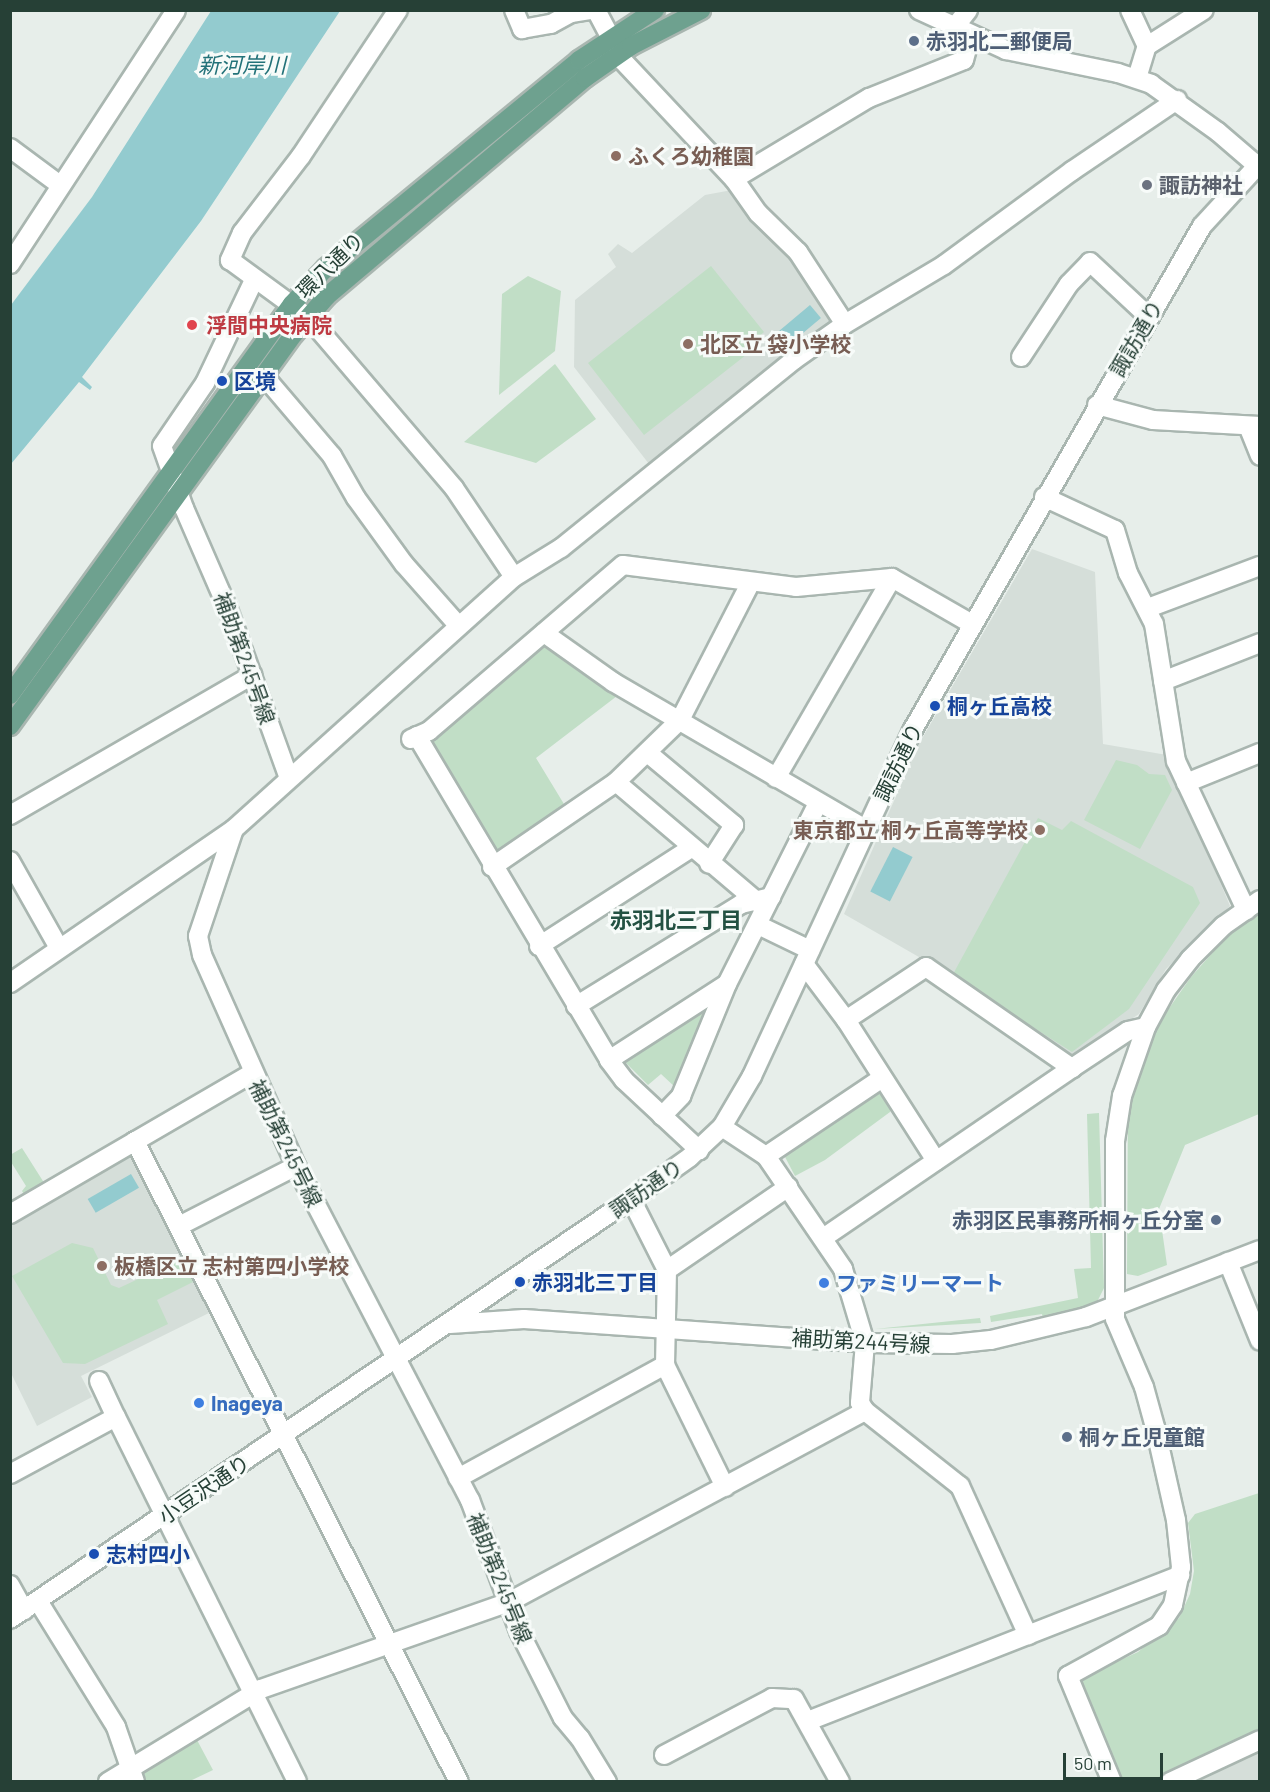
<!DOCTYPE html>
<meta charset="utf-8">
<style>
body{margin:0}
#map{position:relative;width:1270px;height:1792px;overflow:hidden;background:#e7eeea;font-family:Barlow,"Noto Sans JP",sans-serif}
div>[style]{position:absolute}
[style*='--x']{left:calc(var(--x)*1px);top:calc(var(--y)*1px);width:calc(var(--w)*1px);rotate:calc(var(--a)*1deg)}
.built>*{inset:0;background:#d5ded9}
.green>*{inset:0;background:#c1dec6}
.water>*{inset:0;background:#93cbcf;transform-origin:0 0}
.roads{filter:drop-shadow(2px 0 #a9b6b0) drop-shadow(-2px 0 #a9b6b0) drop-shadow(0 2px #a9b6b0) drop-shadow(0 -2px #a9b6b0)}
.minor>*{height:18px;margin:-9px;padding:0 9px;transform-origin:9px;border-radius:9px;background:#fff}
.major>*{height:18px;margin:-9px;padding:0 9px;transform-origin:9px;border-radius:9px;background:#6ea18f}
.dots>*{width:16px;height:16px;translate:-50% -50%;box-sizing:border-box;border:3px solid #f7fbf9;border-radius:50%}
span{translate:-50% -50%;white-space:nowrap;text-align:center;line-height:1.15;-webkit-text-stroke:6px #f7fbf9;paint-order:stroke}
.service-label{font-size:21px;color:#4e5e75;font-weight:700}
.left{translate:0 -50%;text-align:left}
.right{translate:-100% -50%;text-align:right}
.education-label{font-size:21px;color:#785e54;font-weight:700}
.worship-label{font-size:21px;color:#5b616d;font-weight:700}
.street-label{font-size:21px;color:#264036}
.health-label{font-size:21px;color:#be3a42;font-weight:700}
.transit-label{font-size:21px;color:#164399;font-weight:700}
.shop-label{font-size:21px;color:#366cbe;font-weight:700}
.water-label{font-size:22px;color:#237279;font-style:italic}
.neighbourhood-label{font-size:22px;color:#235142;font-weight:700}
.frame{position:absolute;inset:0;border:12px solid #264036;pointer-events:none}
.scale{position:absolute;left:1063px;top:1753px;width:100px;height:27px;box-sizing:border-box;border:3px solid #264036;border-top:0;padding-left:8px;font-size:18px;line-height:21px;white-space:nowrap;color:#264036;-webkit-text-stroke:4px #f7fbf9;paint-order:stroke}
</style>
<div id="map">
<div class="built">
<div style="clip-path:polygon(732px 190px,794px 262px,831px 315px,830px 321px,649px 464px,574px 367px,575px 300px,616px 267px,608px 254px,618px 244px,632px 253px,705px 195px)"></div>
<div style="clip-path:polygon(1032px 549px,1095px 572px,1103px 744px,1167px 755px,1230px 906px,1166px 969px,1139px 1014px,1072px 1059px,952px 976px,844px 914px,920px 742px)"></div>
<div style="clip-path:polygon(130px 1153px,138px 1155px,215px 1310px,81px 1376px,92px 1397px,37px 1426px,11px 1373px,11px 1221px)"></div>
<div style="clip-path:polygon(1259px 1747px,1259px 1781px,1185px 1781px)"></div>
</div>
<div class="green">
<div style="clip-path:polygon(711px 266px,764px 332px,756px 339px,760px 344px,644px 435px,588px 363px)"></div>
<div style="clip-path:polygon(528px 276px,561px 291px,555px 351px,499px 395px,502px 294px)"></div>
<div style="clip-path:polygon(555px 364px,596px 419px,536px 463px,464px 442px)"></div>
<div style="clip-path:polygon(542px 644px,617px 696px,536px 758px,567px 809px,499px 852px,491px 851px,427px 740px)"></div>
<div style="clip-path:polygon(1116px 760px,1137px 765px,1149px 774px,1165px 775px,1172px 790px,1140px 849px,1084px 820px)"></div>
<div style="clip-path:polygon(1038px 818px,1062px 830px,1071px 821px,1193px 887px,1200px 903px,1129px 1009px,1072px 1052px,952px 976px)"></div>
<div style="clip-path:polygon(1259px 913px,1259px 1114px,1185px 1145px,1159px 1209px,1167px 1265px,1138px 1276px,1127px 1274px,1128px 1098px,1158px 1024px,1191px 977px,1230px 933px)"></div>
<div style="clip-path:polygon(703px 1006px,707px 1010px,675px 1087px,661px 1074px,648px 1085px,621px 1058px)"></div>
<div style="clip-path:polygon(877px 1088px,883px 1089px,893px 1106px,890px 1112px,825px 1160px,795px 1176px,784px 1155px)"></div>
<div style="clip-path:polygon(1099px 1113px,1104px 1288px,1097px 1302px,1043px 1319px,1042px 1314px,991px 1322px,990px 1316px,1078px 1298px,1074px 1269px,1091px 1268px,1087px 1114px)"></div>
<div style="clip-path:polygon(22px 1148px,48px 1189px,28px 1201px,22px 1191px,26px 1186px,11px 1162px,10px 1155px)"></div>
<div style="clip-path:polygon(72px 1243px,93px 1248px,111px 1285px,119px 1288px,183px 1258px,195px 1281px,157px 1300px,168px 1324px,85px 1364px,63px 1363px,12px 1276px)"></div>
<div style="clip-path:polygon(980px 1318px,981px 1323px,875px 1329px)"></div>
<div style="clip-path:polygon(1259px 1493px,1259px 1733px,1157px 1781px,1122px 1781px,1079px 1684px,1081px 1678px,1138px 1652px,1179px 1618px,1190px 1594px,1194px 1571px,1188px 1523px,1195px 1514px)"></div>
<div style="clip-path:polygon(197px 1740px,213px 1770px,190px 1781px,143px 1781px,143px 1769px)"></div>
</div>
<div class="water">
<div style="clip-path:polygon(211px 11px,340px 11px,201px 221px,82px 377px,92px 387px,90px 390px,79px 382px,11px 464px,11px 305px,92px 197px)"></div>
<div style="left:810px;top:305px;width:17px;height:49px;rotate:50deg"></div>
<div style="left:893px;top:847px;width:22px;height:50px;rotate:27deg"></div>
<div style="left:131px;top:1174px;width:16px;height:50px;rotate:60deg"></div>
</div>
<div class="roads">
<div class="minor">
<div style="--x:398;--y:10;--w:175;--a:123.6"></div>
<div style="--x:301;--y:156;--w:97;--a:127.5"></div>
<div style="--x:242;--y:233;--w:30;--a:114"></div>
<div style="--x:230;--y:260;--w:97;--a:36.2"></div>
<div style="--x:308;--y:317;--w:225;--a:49.5"></div>
<div style="--x:454;--y:488;--w:107;--a:56"></div>
<div style="--x:514;--y:10;--w:21;--a:67"></div>
<div style="--x:522;--y:29;--w:29;--a:-10"></div>
<div style="--x:551;--y:24;--w:23;--a:-29"></div>
<div style="--x:571;--y:13;--w:19;--a:-9"></div>
<div style="--x:596;--y:10;--w:58;--a:62.1"></div>
<div style="--x:623;--y:61;--w:162;--a:46.8"></div>
<div style="--x:734;--y:179;--w:42;--a:54.8"></div>
<div style="--x:758;--y:213;--w:56;--a:44.3"></div>
<div style="--x:798;--y:252;--w:86;--a:56.9"></div>
<div style="--x:919;--y:10;--w:96;--a:24.7"></div>
<div style="--x:1006;--y:50;--w:114;--a:11.6"></div>
<div style="--x:1118;--y:73;--w:35;--a:18"></div>
<div style="--x:1151;--y:84;--w:82;--a:35.6"></div>
<div style="--x:1218;--y:132;--w:55;--a:40.6"></div>
<div style="--x:1130;--y:10;--w:40;--a:65"></div>
<div style="--x:954;--y:28;--w:23;--a:-52"></div>
<div style="--x:1137;--y:78;--w:34;--a:-73"></div>
<div style="--x:1147;--y:46;--w:67;--a:-32.3"></div>
<div style="--x:10;--y:148;--w:62;--a:36.5"></div>
<div style="--x:734;--y:179;--w:157;--a:-31"></div>
<div style="--x:869;--y:98;--w:102;--a:-21.8"></div>
<div style="--x:964;--y:60;--w:24;--a:-75"></div>
<div style="--x:10;--y:264;--w:303;--a:-56.8"></div>
<div style="--x:254;--y:280;--w:114;--a:115.4"></div>
<div style="--x:205;--y:383;--w:76;--a:124.3"></div>
<div style="--x:162;--y:446;--w:66;--a:70.5"></div>
<div style="--x:184;--y:508;--w:110;--a:66.5"></div>
<div style="--x:228;--y:609;--w:177;--a:70.2"></div>
<div style="--x:1021;--y:357;--w:87;--a:-56.7"></div>
<div style="--x:1069;--y:284;--w:30;--a:-46"></div>
<div style="--x:1090;--y:262;--w:79;--a:43"></div>
<div style="--x:264;--y:376;--w:105;--a:49.6"></div>
<div style="--x:332;--y:456;--w:48;--a:60.3"></div>
<div style="--x:356;--y:498;--w:82;--a:54"></div>
<div style="--x:404;--y:564;--w:81;--a:48.5"></div>
<div style="--x:1097;--y:405;--w:58;--a:15"></div>
<div style="--x:1153;--y:420;--w:107;--a:3.2"></div>
<div style="--x:1248;--y:426;--w:32;--a:68"></div>
<div style="--x:1044;--y:497;--w:78;--a:24.9"></div>
<div style="--x:1115;--y:530;--w:45;--a:73.2"></div>
<div style="--x:1128;--y:573;--w:57;--a:63"></div>
<div style="--x:1154;--y:624;--w:139;--a:80.9"></div>
<div style="--x:1176;--y:761;--w:165;--a:64.8"></div>
<div style="--x:1148;--y:608;--w:120;--a:-20.6"></div>
<div style="--x:544;--y:633;--w:85;--a:35.4"></div>
<div style="--x:613;--y:682;--w:293;--a:30.2"></div>
<div style="--x:1163;--y:681;--w:104;--a:-21.4"></div>
<div style="--x:417;--y:736;--w:377;--a:59.3"></div>
<div style="--x:609;--y:1060;--w:25;--a:53"></div>
<div style="--x:624;--y:1080;--w:103;--a:43"></div>
<div style="--x:411;--y:739;--w:20;--a:-24"></div>
<div style="--x:429;--y:731;--w:255;--a:-40.6"></div>
<div style="--x:623;--y:565;--w:174;--a:7.2"></div>
<div style="--x:796;--y:587;--w:96;--a:-5.4"></div>
<div style="--x:892;--y:578;--w:92;--a:29.9"></div>
<div style="--x:649;--y:754;--w:111;--a:39.9"></div>
<div style="--x:734;--y:825;--w:46;--a:122.7"></div>
<div style="--x:776;--y:778;--w:231;--a:-59.9"></div>
<div style="--x:616;--y:782;--w:190;--a:40.3"></div>
<div style="--x:1186;--y:783;--w:80;--a:-22.1"></div>
<div style="--x:10;--y:815;--w:280;--a:-30"></div>
<div style="--x:234;--y:829;--w:113;--a:108.6"></div>
<div style="--x:198;--y:936;--w:19;--a:78"></div>
<div style="--x:202;--y:955;--w:231;--a:66"></div>
<div style="--x:296;--y:1166;--w:377;--a:62.5"></div>
<div style="--x:470;--y:1500;--w:140;--a:69.5"></div>
<div style="--x:519;--y:1631;--w:97;--a:63.2"></div>
<div style="--x:563;--y:1718;--w:26;--a:50"></div>
<div style="--x:580;--y:1738;--w:52;--a:58.5"></div>
<div style="--x:10;--y:861;--w:100;--a:60.6"></div>
<div style="--x:492;--y:867;--w:150;--a:-34.4"></div>
<div style="--x:616;--y:782;--w:89;--a:-44.1"></div>
<div style="--x:680;--y:720;--w:153;--a:-62.8"></div>
<div style="--x:758;--y:925;--w:58;--a:25.7"></div>
<div style="--x:539;--y:946;--w:181;--a:-32.8"></div>
<div style="--x:804;--y:964;--w:70;--a:53.1"></div>
<div style="--x:846;--y:1020;--w:167;--a:57.4"></div>
<div style="--x:10;--y:983;--w:272;--a:-34.5"></div>
<div style="--x:234;--y:829;--w:377;--a:-42"></div>
<div style="--x:514;--y:577;--w:55;--a:-31.7"></div>
<div style="--x:561;--y:548;--w:299;--a:-38.9"></div>
<div style="--x:794;--y:360;--w:62;--a:-35.2"></div>
<div style="--x:845;--y:324;--w:115;--a:-30.8"></div>
<div style="--x:944;--y:265;--w:159;--a:-36.3"></div>
<div style="--x:1072;--y:171;--w:127;--a:-34.1"></div>
<div style="--x:576;--y:1006;--w:194;--a:-31.7"></div>
<div style="--x:741;--y:904;--w:31;--a:-13"></div>
<div style="--x:846;--y:1020;--w:96;--a:-33.5"></div>
<div style="--x:926;--y:967;--w:178;--a:34.7"></div>
<div style="--x:609;--y:1060;--w:140;--a:-32.8"></div>
<div style="--x:662;--y:1116;--w:28;--a:-46"></div>
<div style="--x:681;--y:1096;--w:121;--a:-67.7"></div>
<div style="--x:727;--y:984;--w:203;--a:-63.3"></div>
<div style="--x:722;--y:1127;--w:53;--a:33.4"></div>
<div style="--x:766;--y:1156;--w:137;--a:55.7"></div>
<div style="--x:843;--y:1269;--w:77;--a:73.4"></div>
<div style="--x:865;--y:1343;--w:60;--a:94.8"></div>
<div style="--x:860;--y:1403;--w:9;--a:58"></div>
<div style="--x:865;--y:1411;--w:121;--a:38.3"></div>
<div style="--x:960;--y:1486;--w:164;--a:65.5"></div>
<div style="--x:135;--y:1141;--w:718;--a:63.19"></div>
<div style="--x:766;--y:1156;--w:140;--a:-33.9"></div>
<div style="--x:631;--y:1199;--w:80;--a:63.1"></div>
<div style="--x:667;--y:1270;--w:95;--a:91.2"></div>
<div style="--x:665;--y:1365;--w:136;--a:63.8"></div>
<div style="--x:10;--y:1214;--w:280;--a:-30.2"></div>
<div style="--x:179;--y:1226;--w:131;--a:-27.1"></div>
<div style="--x:823;--y:1238;--w:301;--a:-34.3"></div>
<div style="--x:1072;--y:1068;--w:67;--a:-33.5"></div>
<div style="--x:1128;--y:1031;--w:18;--a:-13"></div>
<div style="--x:1228;--y:1262;--w:85;--a:67.9"></div>
<div style="--x:667;--y:1270;--w:147;--a:-34.4"></div>
<div style="--x:450;--y:1324;--w:74;--a:-3.9"></div>
<div style="--x:524;--y:1319;--w:342;--a:4"></div>
<div style="--x:865;--y:1343;--w:87;--a:0.7"></div>
<div style="--x:952;--y:1344;--w:39;--a:-6"></div>
<div style="--x:991;--y:1340;--w:98;--a:-13.6"></div>
<div style="--x:1086;--y:1317;--w:186;--a:-21.1"></div>
<div style="--x:99;--y:1381;--w:40;--a:65"></div>
<div style="--x:10;--y:1474;--w:120;--a:-28.3"></div>
<div style="--x:116;--y:1417;--w:407;--a:63.6"></div>
<div style="--x:458;--y:1478;--w:236;--a:-28.6"></div>
<div style="--x:10;--y:1585;--w:29;--a:61"></div>
<div style="--x:38;--y:1601;--w:148;--a:58.2"></div>
<div style="--x:116;--y:1727;--w:58;--a:70.9"></div>
<div style="--x:10;--y:1619;--w:750;--a:-34.07"></div>
<div style="--x:631;--y:1199;--w:72;--a:-35.4"></div>
<div style="--x:690;--y:1157;--w:44;--a:-43.2"></div>
<div style="--x:722;--y:1127;--w:59;--a:-59.5"></div>
<div style="--x:752;--y:1076;--w:380;--a:-65.1"></div>
<div style="--x:912;--y:731;--w:582;--a:-60.13"></div>
<div style="--x:1202;--y:226;--w:86;--a:-47.4"></div>
<div style="--x:808;--y:1721;--w:400;--a:-21.4"></div>
<div style="--x:664;--y:1755;--w:122;--a:-27.8"></div>
<div style="--x:772;--y:1698;--w:22;--a:3"></div>
<div style="--x:794;--y:1699;--w:95;--a:61"></div>
<div style="--x:108;--y:1782;--w:179;--a:-31.3"></div>
<div style="--x:261;--y:1689;--w:261;--a:-19.3"></div>
<div style="--x:507;--y:1603;--w:406;--a:-28.2"></div>
<div style="--x:1112;--y:1782;--w:115;--a:-112.5"></div>
<div style="--x:1068;--y:1676;--w:104;--a:-28.8"></div>
<div style="--x:1159;--y:1626;--w:25;--a:-56"></div>
<div style="--x:1173;--y:1605;--w:39;--a:-78"></div>
<div style="--x:1181;--y:1567;--w:47;--a:-96.1"></div>
<div style="--x:1176;--y:1520;--w:95;--a:-102.7"></div>
<div style="--x:1155;--y:1427;--w:41;--a:-105.4"></div>
<div style="--x:1144;--y:1387;--w:74;--a:-113.1"></div>
<div style="--x:1115;--y:1319;--w:178;--a:-90"></div>
<div style="--x:1115;--y:1141;--w:46;--a:-81.2"></div>
<div style="--x:1122;--y:1096;--w:73;--a:-70.8"></div>
<div style="--x:1146;--y:1027;--w:42;--a:-61.6"></div>
<div style="--x:1166;--y:990;--w:39;--a:-52"></div>
<div style="--x:1190;--y:959;--w:47;--a:-45"></div>
<div style="--x:1223;--y:926;--w:45;--a:-35.1"></div>
<div style="--x:1170;--y:1782;--w:99;--a:-25"></div>
</div>
<div class="major">
<div style="--x:10;--y:695;--w:482;--a:-54.2"></div>
<div style="--x:292;--y:304;--w:50;--a:-46.6"></div>
<div style="--x:326;--y:268;--w:328;--a:-39.4"></div>
<div style="--x:579;--y:60;--w:91;--a:-33.3"></div>
<div style="--x:10;--y:726;--w:484;--a:-54.1"></div>
<div style="--x:294;--y:334;--w:50;--a:-49"></div>
<div style="--x:327;--y:296;--w:338;--a:-40.2"></div>
<div style="--x:585;--y:78;--w:56;--a:-34.8"></div>
<div style="--x:631;--y:46;--w:79;--a:-27.2"></div>
</div>
</div>
<div class="dots">
<div style="left:914px;top:41px;background:#5c6f8a"></div>
<div style="left:616px;top:156px;background:#8d6e63"></div>
<div style="left:1147px;top:185px;background:#6b7280"></div>
<div style="left:192px;top:325px;background:#e0444e"></div>
<div style="left:688px;top:344px;background:#8d6e63"></div>
<div style="left:222px;top:381px;background:#1a4fb4"></div>
<div style="left:935px;top:706px;background:#1a4fb4"></div>
<div style="left:1040px;top:830px;background:#8d6e63"></div>
<div style="left:1216px;top:1220px;background:#5c6f8a"></div>
<div style="left:102px;top:1266px;background:#8d6e63"></div>
<div style="left:520px;top:1282px;background:#1a4fb4"></div>
<div style="left:824px;top:1283px;background:#3f7fe0"></div>
<div style="left:199px;top:1403px;background:#3f7fe0"></div>
<div style="left:1067px;top:1437px;background:#5c6f8a"></div>
<div style="left:94px;top:1554px;background:#1a4fb4"></div>
</div>
<div class="service-label">
<span class="left" style="left:926px;top:41px">赤羽北二郵便局</span>
<span class="right" style="left:1204px;top:1220px">赤羽区民事務所桐ヶ丘分室</span>
<span class="left" style="left:1079px;top:1437px">桐ヶ丘児童館</span>
</div>
<div class="education-label">
<span class="left" style="left:628px;top:156px">ふくろ幼稚園</span>
<span class="left" style="left:700px;top:344px">北区立 袋小学校</span>
<span class="right" style="left:1028px;top:830px">東京都立 桐ヶ丘高等学校</span>
<span class="left" style="left:114px;top:1266px">板橋区立 志村第四小学校</span>
</div>
<div class="worship-label">
<span class="left" style="left:1159px;top:185px">諏訪神社</span>
</div>
<div class="street-label">
<span style="left:330px;top:265px;rotate:-44deg">環八通り</span>
<span style="left:1136px;top:338px;rotate:-60deg">諏訪通り</span>
<span style="left:245px;top:658px;rotate:70deg">補助第245号線</span>
<span style="left:898px;top:762px;rotate:-64deg">諏訪通り</span>
<span style="left:286px;top:1143px;rotate:64deg">補助第245号線</span>
<span style="left:646px;top:1188px;rotate:-35deg">諏訪通り</span>
<span style="left:861px;top:1341px;rotate:3deg">補助第244号線</span>
<span style="left:204px;top:1489px;rotate:-34deg">小豆沢通り</span>
<span style="left:500px;top:1578px;rotate:68deg">補助第245号線</span>
</div>
<div class="health-label">
<span class="left" style="left:206px;top:325px">浮間中央病院</span>
</div>
<div class="transit-label">
<span class="left" style="left:234px;top:381px">区境</span>
<span class="left" style="left:947px;top:706px">桐ヶ丘高校</span>
<span class="left" style="left:532px;top:1282px">赤羽北三丁目</span>
<span class="left" style="left:106px;top:1554px">志村四小</span>
</div>
<div class="shop-label">
<span class="left" style="left:836px;top:1283px">ファミリーマート</span>
<span class="left" style="left:211px;top:1403px">Inageya</span>
</div>
<div class="water-label">
<span style="left:242px;top:65px">新河岸川</span>
</div>
<div class="neighbourhood-label">
<span style="left:676px;top:920px">赤羽北三丁目</span>
</div>
<div class="frame"></div>
<div class="scale">50 m</div>
</div>
